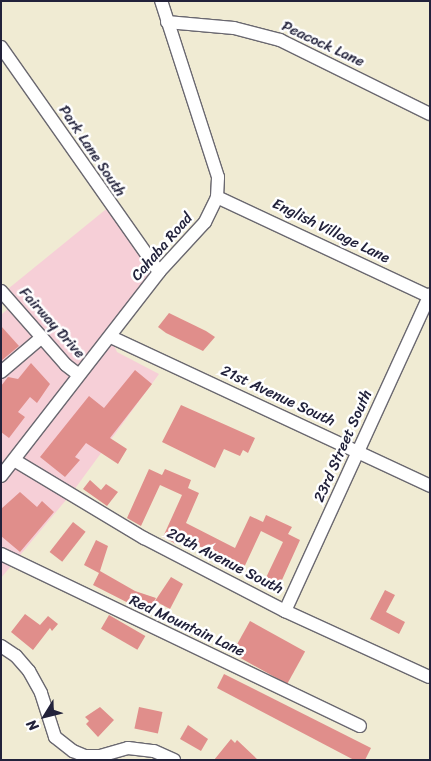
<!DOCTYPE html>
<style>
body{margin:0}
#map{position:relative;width:431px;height:761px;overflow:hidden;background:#f0ebd3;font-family:Sriracha,sans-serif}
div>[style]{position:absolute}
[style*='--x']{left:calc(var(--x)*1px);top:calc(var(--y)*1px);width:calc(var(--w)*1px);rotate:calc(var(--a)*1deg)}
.built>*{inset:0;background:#f6cfd7}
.building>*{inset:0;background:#e08e8b;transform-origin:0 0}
.roads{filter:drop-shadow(1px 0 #6a6870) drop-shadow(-1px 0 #6a6870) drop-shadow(0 1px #6a6870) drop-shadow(0 -1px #6a6870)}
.minor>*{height:12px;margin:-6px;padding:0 6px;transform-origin:6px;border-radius:6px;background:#fff}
span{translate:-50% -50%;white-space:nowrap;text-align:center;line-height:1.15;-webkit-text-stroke:5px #fff;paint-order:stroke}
.street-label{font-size:15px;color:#22223b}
.frame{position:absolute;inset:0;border:2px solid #22223b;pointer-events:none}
.north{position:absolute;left:20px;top:691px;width:50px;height:50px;-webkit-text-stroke:4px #fff;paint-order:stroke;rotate:234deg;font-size:14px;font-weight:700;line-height:20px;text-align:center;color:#22223b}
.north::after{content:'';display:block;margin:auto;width:18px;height:22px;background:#22223b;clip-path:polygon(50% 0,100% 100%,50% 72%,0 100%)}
</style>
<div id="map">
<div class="built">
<div style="clip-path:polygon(110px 206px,159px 272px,111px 338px,117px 352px,159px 374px,71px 494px,1px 578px,1px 315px,13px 304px,3px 293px)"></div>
</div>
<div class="building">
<div style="clip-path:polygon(169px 313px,206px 331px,215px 337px,203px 351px,166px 333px,158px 327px)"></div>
<div style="clip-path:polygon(1px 326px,19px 346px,1px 361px)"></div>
<div style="clip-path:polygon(31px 363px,50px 384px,37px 403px,30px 397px,18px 412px,25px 417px,9px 438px,1px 432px,1px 386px,8px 377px,18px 379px)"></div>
<div style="clip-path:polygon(135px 370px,152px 384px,110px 438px,127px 449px,118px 464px,86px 443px,75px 457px,80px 460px,65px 477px,40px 457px,89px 396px,104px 408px)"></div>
<div style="clip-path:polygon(181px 405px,255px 438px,248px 453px,243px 450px,240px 456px,224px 449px,215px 468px,162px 442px)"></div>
<div style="clip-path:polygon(149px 469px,162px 475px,165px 469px,191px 480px,188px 488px,199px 493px,186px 523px,235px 548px,250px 516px,263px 522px,266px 515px,292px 527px,288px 534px,300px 540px,277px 591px,263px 584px,283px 542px,261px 531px,241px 574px,226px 568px,229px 561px,208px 550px,179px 538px,176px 544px,163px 537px,182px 495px,160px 485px,141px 526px,127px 518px)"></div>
<div style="clip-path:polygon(90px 480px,101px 490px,106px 484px,118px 492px,107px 506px,83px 489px)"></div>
<div style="clip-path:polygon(20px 492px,37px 507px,42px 501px,54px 512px,20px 552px,1px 536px,1px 509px)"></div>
<div style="left:73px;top:522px;width:16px;height:38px;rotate:38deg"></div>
<div style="clip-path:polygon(96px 540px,108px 546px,100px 571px,135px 591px,156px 598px,148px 613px,93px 585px,99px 573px,84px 565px)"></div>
<div style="clip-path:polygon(171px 577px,183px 584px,170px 609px,155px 601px)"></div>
<div style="clip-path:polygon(385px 590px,395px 595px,386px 612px,405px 622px,399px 634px,370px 619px)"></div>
<div style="clip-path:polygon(25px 614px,40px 625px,48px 616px,58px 624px,52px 631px,50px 628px,33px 650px,11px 632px)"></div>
<div style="left:109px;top:615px;width:42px;height:16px;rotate:30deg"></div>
<div style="left:250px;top:621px;width:63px;height:37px;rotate:29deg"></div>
<div style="clip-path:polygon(224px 674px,371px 748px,365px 760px,354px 760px,217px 688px)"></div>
<div style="clip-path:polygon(100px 707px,114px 720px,98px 737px,86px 724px,89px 721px,85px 717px)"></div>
<div style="left:139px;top:707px;width:24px;height:22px;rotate:12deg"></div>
<div style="clip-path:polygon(188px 725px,208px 739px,201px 751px,180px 739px)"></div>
<div style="clip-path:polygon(231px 739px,235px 743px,237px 740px,258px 760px,214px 760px)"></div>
</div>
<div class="roads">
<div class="minor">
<div style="--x:167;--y:22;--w:67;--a:5.1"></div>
<div style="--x:234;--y:28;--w:48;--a:14.6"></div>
<div style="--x:280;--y:40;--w:167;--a:26.3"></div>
<div style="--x:1;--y:47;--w:275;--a:54.9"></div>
<div style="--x:217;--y:197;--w:235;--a:25.1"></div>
<div style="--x:1;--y:291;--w:98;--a:48.7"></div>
<div style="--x:66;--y:365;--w:16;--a:38"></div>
<div style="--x:111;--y:337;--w:352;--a:25"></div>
<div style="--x:1;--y:372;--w:52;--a:-40.4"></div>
<div style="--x:14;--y:460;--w:152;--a:31"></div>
<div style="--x:144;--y:538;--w:159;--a:27.4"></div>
<div style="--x:285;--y:611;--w:158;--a:24.6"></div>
<div style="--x:1;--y:476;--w:258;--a:-52.2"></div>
<div style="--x:159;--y:272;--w:68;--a:-47.4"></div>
<div style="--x:205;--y:222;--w:28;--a:-64"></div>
<div style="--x:217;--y:197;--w:20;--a:-87"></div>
<div style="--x:218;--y:177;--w:185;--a:-107.9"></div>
<div style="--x:1;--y:554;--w:398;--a:25.6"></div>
<div style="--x:285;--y:611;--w:348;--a:-65.4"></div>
<div style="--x:1;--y:646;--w:18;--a:34"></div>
<div style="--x:16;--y:656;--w:20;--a:49"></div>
<div style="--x:29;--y:671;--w:25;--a:61"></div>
<div style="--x:41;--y:693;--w:46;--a:72.3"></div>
<div style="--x:55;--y:737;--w:23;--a:38"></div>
<div style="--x:73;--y:751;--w:13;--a:23"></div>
<div style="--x:85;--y:756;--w:15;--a:0"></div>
<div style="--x:100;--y:756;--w:29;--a:-16"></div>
<div style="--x:128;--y:748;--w:26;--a:7"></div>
<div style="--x:154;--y:751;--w:22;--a:24"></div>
</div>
</div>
<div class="street-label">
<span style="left:323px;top:44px;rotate:25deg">Peacock Lane</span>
<span style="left:92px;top:151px;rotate:56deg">Park Lane South</span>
<span style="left:331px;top:231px;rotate:26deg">English Village Lane</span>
<span style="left:162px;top:247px;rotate:-49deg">Cahaba Road</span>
<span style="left:52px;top:323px;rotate:48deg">Fairway Drive</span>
<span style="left:278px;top:396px;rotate:25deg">21st Avenue South</span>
<span style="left:343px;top:446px;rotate:-66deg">23rd Street South</span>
<span style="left:225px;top:561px;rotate:27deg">20th Avenue South</span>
<span style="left:187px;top:626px;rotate:25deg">Red Mountain Lane</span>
</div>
<div class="frame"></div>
<div class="north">N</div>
</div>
